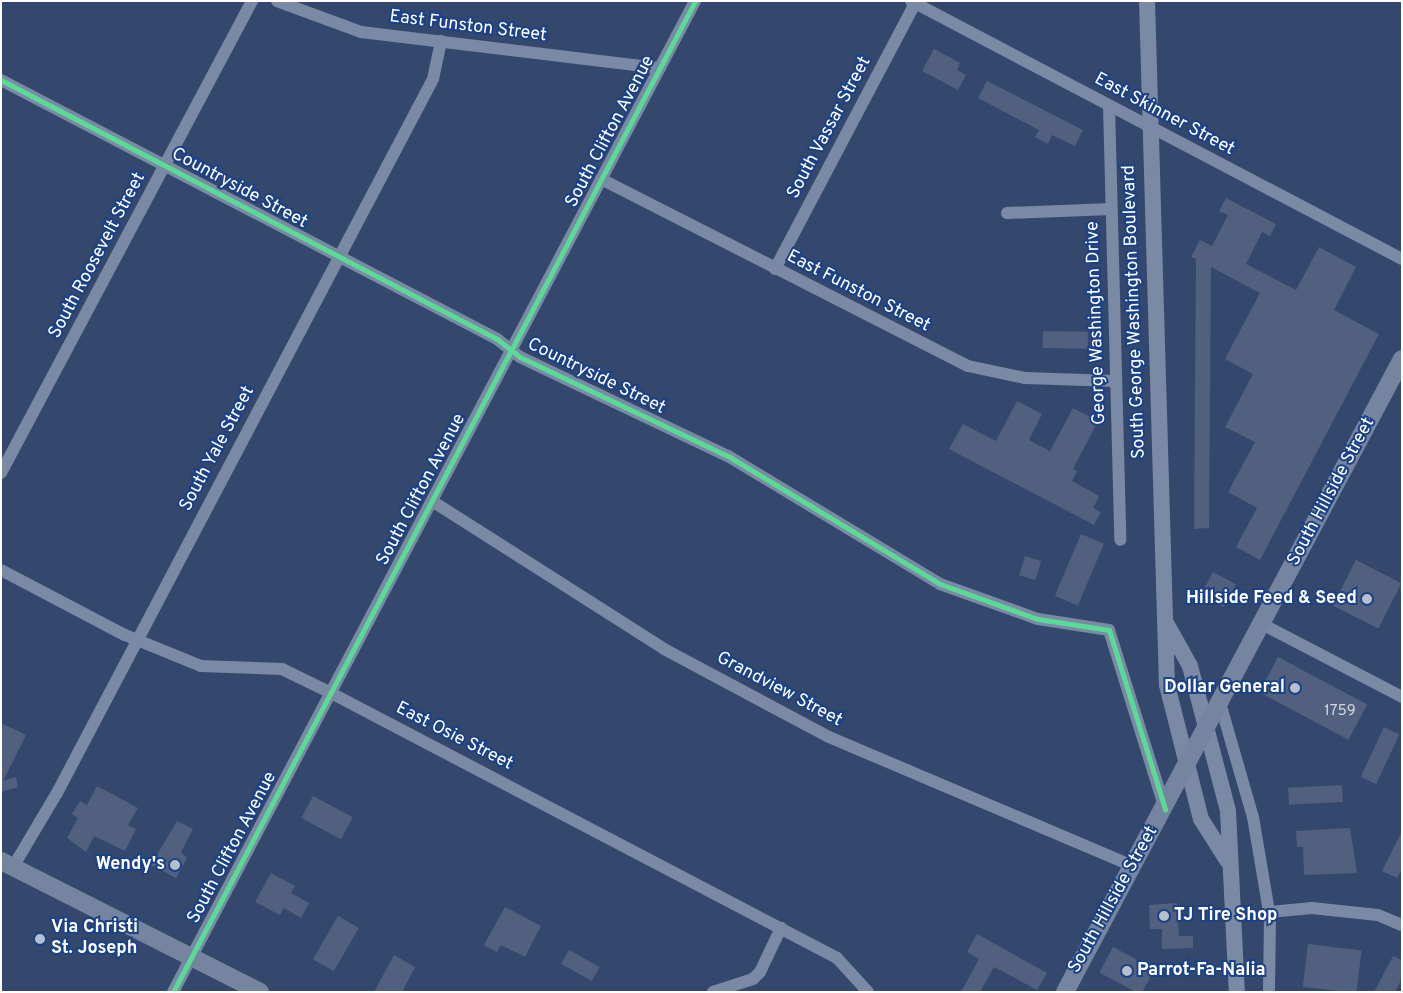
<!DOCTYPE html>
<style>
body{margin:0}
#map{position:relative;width:1403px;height:993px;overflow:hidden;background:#34486e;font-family:Overpass,sans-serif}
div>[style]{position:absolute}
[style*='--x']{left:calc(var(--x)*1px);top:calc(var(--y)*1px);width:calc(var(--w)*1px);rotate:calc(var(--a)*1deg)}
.building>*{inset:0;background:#50607e;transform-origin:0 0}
.minor>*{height:12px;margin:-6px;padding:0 6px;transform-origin:6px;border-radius:6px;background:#7a89a4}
.tertiary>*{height:16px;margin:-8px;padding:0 8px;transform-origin:8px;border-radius:8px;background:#7a89a4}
.secondary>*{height:18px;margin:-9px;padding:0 9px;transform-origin:9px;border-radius:9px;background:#75849f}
.cycleway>*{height:5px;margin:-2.5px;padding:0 2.5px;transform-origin:2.5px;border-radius:2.5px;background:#5adb95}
.dots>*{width:14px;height:14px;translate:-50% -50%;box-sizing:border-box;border:2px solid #1b4186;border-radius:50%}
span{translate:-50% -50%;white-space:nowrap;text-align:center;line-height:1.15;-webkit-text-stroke:4px #1b4186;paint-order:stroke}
.number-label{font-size:15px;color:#d3d7df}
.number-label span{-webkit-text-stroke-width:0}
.street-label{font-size:18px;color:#fff}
.poi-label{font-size:18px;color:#fff;font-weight:700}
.right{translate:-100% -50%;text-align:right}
.left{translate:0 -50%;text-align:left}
.frame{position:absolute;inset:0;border:2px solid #fff;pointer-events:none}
</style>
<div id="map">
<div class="building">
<div style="clip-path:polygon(934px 49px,960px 63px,957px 70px,966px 75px,958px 90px,922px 71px)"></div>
<div style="clip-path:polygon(987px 81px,1083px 130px,1075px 146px,1052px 135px,1048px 144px,1035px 137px,1039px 130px,978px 98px)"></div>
<div style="clip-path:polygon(1226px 198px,1276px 224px,1270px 236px,1262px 232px,1246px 264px,1296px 290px,1319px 247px,1356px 267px,1334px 310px,1379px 334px,1260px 560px,1236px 547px,1257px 508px,1228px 492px,1255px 442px,1225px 427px,1253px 374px,1225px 359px,1260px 293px,1211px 267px,1209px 528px,1194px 529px,1196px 259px,1191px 257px,1200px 240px,1212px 246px,1228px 215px,1219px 211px)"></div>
<div style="left:1043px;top:331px;width:45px;height:17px;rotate:1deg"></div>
<div style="clip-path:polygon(1017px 401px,1042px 414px,1029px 440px,1050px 451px,1073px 408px,1098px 421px,1073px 469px,1077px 471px,1072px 481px,1099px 496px,1093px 508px,1101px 512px,1094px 525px,949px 449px,963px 424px,996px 441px)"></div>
<div style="left:1081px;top:534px;width:25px;height:67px;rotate:23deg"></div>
<div style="left:1025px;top:556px;width:17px;height:20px;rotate:17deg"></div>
<div style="left:1356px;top:560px;width:51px;height:51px;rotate:27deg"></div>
<div style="left:1213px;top:572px;width:26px;height:26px;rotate:28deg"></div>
<div style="left:1278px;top:657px;width:101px;height:40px;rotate:28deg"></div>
<div style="clip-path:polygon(1px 723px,26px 735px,3px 781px,16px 777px,18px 787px,1px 792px)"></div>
<div style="left:1384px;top:727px;width:17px;height:55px;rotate:25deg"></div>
<div style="left:1342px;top:785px;width:17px;height:54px;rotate:87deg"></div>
<div style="clip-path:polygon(97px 786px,138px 808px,128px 825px,136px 829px,125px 851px,94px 836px,86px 852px,67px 838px,78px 818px,72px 814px,80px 801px,87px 805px)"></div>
<div style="left:313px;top:796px;width:45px;height:25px;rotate:28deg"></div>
<div style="clip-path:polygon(177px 821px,193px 829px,181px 852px,187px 858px,176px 878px,151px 865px)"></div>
<div style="clip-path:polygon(1350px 828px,1357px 873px,1304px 875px,1303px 847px,1297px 847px,1296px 831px)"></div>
<div style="clip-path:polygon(1402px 831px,1402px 869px,1397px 878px,1382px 871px)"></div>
<div style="clip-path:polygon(271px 873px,295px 886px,291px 893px,309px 903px,301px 918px,284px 908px,280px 915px,255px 902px)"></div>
<div style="clip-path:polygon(1177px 903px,1179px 936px,1193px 936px,1193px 948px,1162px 949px,1162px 929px,1150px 929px,1149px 905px)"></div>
<div style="clip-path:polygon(505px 907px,541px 926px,525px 957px,501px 945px,497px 952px,484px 945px)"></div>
<div style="left:338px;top:916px;width:24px;height:50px;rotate:30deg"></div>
<div style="clip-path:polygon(977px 934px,1047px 973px,1037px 990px,994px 967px,980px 992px,961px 992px,979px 959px,967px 952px)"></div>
<div style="left:1308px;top:944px;width:54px;height:43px;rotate:7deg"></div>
<div style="left:1113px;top:947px;width:47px;height:29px;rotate:28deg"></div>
<div style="left:569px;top:950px;width:35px;height:16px;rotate:29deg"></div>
<div style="clip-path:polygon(394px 955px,415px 967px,402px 992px,374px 992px)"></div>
<div style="clip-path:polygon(1393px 956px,1402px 960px,1402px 978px,1395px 992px,1374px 992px)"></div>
</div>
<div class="minor">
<div style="--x:277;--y:1;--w:90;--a:20.3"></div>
<div style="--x:361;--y:32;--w:301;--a:6.9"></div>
<div style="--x:911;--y:1;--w:555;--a:27.72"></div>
<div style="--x:1;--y:80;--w:560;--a:27.57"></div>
<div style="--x:497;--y:339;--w:29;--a:38"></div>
<div style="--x:520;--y:357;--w:230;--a:25.5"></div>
<div style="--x:728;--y:456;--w:248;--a:31.1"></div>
<div style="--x:940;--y:584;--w:104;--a:19.7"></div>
<div style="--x:1038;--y:619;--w:72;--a:8.8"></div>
<div style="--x:1109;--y:630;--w:188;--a:72.6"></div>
<div style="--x:1109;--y:106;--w:434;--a:88.5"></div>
<div style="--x:601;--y:179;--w:412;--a:27"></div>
<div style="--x:968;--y:366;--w:58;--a:11.9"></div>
<div style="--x:1025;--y:378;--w:90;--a:1.9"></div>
<div style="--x:1007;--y:213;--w:104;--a:-2.2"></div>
<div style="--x:775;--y:269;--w:300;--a:-62.2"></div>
<div style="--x:1;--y:473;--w:535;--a:-62"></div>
<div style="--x:432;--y:501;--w:275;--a:32.5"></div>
<div style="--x:664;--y:649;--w:187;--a:28.1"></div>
<div style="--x:829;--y:737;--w:330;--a:23"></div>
<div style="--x:1;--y:570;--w:140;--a:27.7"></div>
<div style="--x:125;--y:635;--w:82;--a:22.2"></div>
<div style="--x:201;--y:666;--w:81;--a:2.1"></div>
<div style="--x:282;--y:669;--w:55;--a:26.1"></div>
<div style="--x:331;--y:693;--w:571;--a:27.64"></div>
<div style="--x:837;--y:958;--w:46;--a:47.6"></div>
<div style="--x:1262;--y:624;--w:158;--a:27.5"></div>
<div style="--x:1220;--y:703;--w:119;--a:73.9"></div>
<div style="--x:1253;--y:817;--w:101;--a:80.4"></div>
<div style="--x:1270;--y:917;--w:75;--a:90.8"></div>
<div style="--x:13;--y:867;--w:86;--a:-59.3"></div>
<div style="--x:57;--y:793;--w:807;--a:-62.23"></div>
<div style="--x:433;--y:79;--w:39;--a:-78"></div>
<div style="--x:1269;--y:912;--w:43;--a:-5.3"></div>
<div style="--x:1312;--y:908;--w:66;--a:6.1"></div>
<div style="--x:1378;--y:915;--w:26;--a:23"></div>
<div style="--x:173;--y:992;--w:1120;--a:-62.22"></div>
<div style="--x:713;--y:992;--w:42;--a:-18"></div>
<div style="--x:753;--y:979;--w:10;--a:-45"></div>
<div style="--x:760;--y:972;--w:49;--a:-64.5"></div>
</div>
<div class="tertiary">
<div style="--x:1147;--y:1;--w:684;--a:88.33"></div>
<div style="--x:1167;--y:685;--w:138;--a:75.8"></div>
<div style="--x:1201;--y:819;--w:49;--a:57.6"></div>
<div style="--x:1166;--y:623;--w:49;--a:60.8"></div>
<div style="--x:1190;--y:666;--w:150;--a:75.3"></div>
<div style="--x:1228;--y:811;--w:181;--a:87.2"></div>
</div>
<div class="secondary">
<div style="--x:1;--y:861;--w:290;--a:26.8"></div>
<div style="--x:1065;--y:992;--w:717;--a:-61.97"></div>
</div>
<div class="cycleway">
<div style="--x:1;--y:80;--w:560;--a:27.57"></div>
<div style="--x:497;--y:339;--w:29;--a:38"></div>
<div style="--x:520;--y:357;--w:230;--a:25.5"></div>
<div style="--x:728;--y:456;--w:248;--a:31.1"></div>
<div style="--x:940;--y:584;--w:104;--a:19.7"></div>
<div style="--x:1038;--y:619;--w:72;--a:8.8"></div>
<div style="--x:1109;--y:630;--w:188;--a:72.6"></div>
<div style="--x:173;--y:992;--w:1120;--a:-62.22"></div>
</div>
<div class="dots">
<div style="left:1367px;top:599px;background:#b8bfcc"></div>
<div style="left:1295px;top:688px;background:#b8bfcc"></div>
<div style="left:175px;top:865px;background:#b8bfcc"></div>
<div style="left:1164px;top:916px;background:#b8bfcc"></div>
<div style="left:40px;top:939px;background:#b8bfcc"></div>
<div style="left:1127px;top:971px;background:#b8bfcc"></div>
</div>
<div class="number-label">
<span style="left:1340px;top:712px">1759</span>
</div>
<div class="street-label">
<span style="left:468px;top:27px;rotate:7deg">East Funston Street</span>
<span style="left:1164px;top:115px;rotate:28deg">East Skinner Street</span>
<span style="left:830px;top:128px;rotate:-62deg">South Vassar Street</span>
<span style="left:611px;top:132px;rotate:-62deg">South Clifton Avenue</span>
<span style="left:239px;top:189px;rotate:28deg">Countryside Street</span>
<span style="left:98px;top:256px;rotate:-62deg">South Roosevelt Street</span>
<span style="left:858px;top:292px;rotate:27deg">East Funston Street</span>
<span style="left:1135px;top:312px;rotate:-92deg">South George Washington Boulevard</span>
<span style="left:1097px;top:323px;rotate:-92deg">George Washington Drive</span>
<span style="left:596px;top:377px;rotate:26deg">Countryside Street</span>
<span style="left:218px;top:449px;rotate:-62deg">South Yale Street</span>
<span style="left:422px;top:490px;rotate:-62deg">South Clifton Avenue</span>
<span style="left:1332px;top:492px;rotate:-62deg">South Hillside Street</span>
<span style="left:779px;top:690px;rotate:28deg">Grandview Street</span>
<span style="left:454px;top:737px;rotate:27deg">East Osie Street</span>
<span style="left:233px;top:848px;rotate:-62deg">South Clifton Avenue</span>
<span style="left:1114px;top:900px;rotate:-61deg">South Hillside Street</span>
</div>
<div class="poi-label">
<span class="right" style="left:1357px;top:599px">Hillside Feed &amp; Seed</span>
<span class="right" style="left:1285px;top:688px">Dollar General</span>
<span class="right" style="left:165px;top:865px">Wendy's</span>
<span class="left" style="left:1174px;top:916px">TJ Tire Shop</span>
<span class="left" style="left:51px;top:939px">Via Christi<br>St. Joseph</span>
<span class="left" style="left:1137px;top:971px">Parrot-Fa-Nalia</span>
</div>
<div class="frame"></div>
</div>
